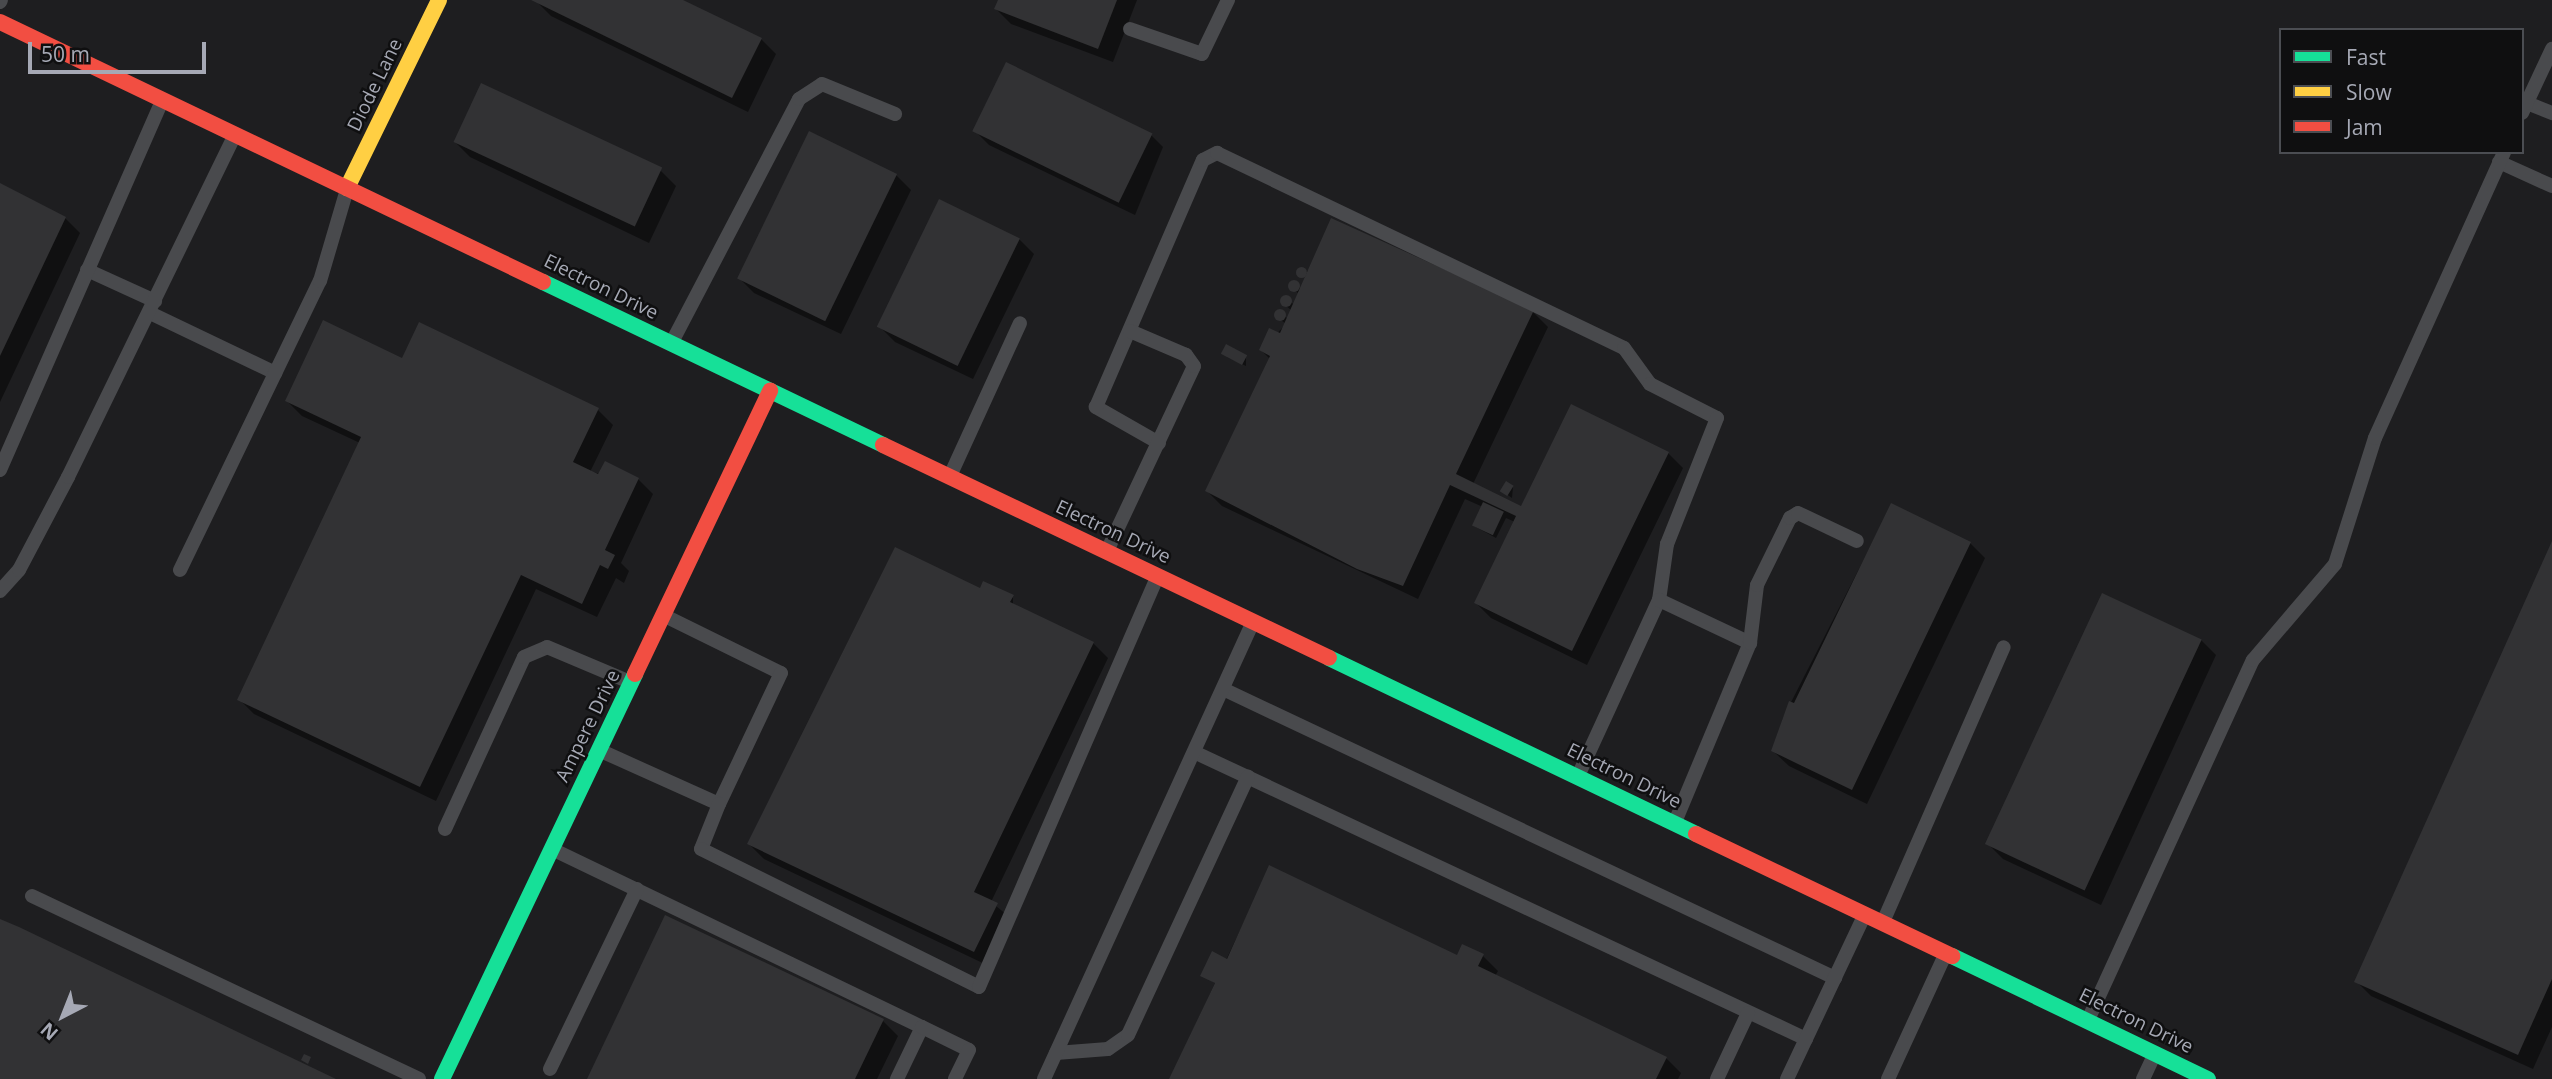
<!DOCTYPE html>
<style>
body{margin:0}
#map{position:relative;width:2552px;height:1079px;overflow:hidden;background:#141415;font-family:"Open Sans",sans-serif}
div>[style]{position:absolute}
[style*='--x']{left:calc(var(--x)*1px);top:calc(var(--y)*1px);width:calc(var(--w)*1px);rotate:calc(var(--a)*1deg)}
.built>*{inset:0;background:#1e1e20}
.shadow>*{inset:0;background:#0007}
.building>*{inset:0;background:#323234;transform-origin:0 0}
.round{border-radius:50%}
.lane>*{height:14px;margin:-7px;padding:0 7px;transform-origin:7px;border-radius:7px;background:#494a4d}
.fast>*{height:16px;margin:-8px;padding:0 8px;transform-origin:8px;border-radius:8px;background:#16e098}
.slow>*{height:16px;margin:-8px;padding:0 8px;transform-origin:8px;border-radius:8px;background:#ffcf43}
.jam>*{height:16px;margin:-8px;padding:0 8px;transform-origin:8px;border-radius:8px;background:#f24e42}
span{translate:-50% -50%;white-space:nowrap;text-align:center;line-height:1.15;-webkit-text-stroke:5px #0f0f10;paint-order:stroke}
.street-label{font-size:19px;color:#a6a9b5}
.legend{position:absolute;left:2279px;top:28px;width:245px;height:126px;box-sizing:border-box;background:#0f0f10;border:2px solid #4b4d52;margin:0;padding:9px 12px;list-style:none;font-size:21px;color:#a6a9b5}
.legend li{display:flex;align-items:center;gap:14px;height:35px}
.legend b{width:35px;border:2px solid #4b4d52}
.north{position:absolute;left:28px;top:981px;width:70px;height:70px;-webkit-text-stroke:5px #0f0f10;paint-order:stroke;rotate:222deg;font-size:19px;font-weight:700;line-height:28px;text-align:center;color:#a6a9b5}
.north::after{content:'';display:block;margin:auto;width:24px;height:32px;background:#a6a9b5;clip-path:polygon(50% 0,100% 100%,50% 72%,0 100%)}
.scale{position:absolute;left:28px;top:42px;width:178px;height:32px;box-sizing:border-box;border:4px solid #a6a9b5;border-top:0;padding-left:9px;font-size:21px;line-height:24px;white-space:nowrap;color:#a6a9b5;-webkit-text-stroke:5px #0f0f10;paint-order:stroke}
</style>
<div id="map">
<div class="built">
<div style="clip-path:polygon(evenodd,0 0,2552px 0,2552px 1079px,0 1079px,0 0,2281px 30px,2522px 30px,2522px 152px,2281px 152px,2281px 30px)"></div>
</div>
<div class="shadow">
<div style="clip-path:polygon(680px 0,761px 39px,776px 54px,748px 112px,551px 16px,536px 1px)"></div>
<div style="clip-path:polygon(999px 0,1137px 0,1113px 62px,1011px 24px,996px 9px)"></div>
<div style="clip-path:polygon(974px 130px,1148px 132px,1163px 147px,1135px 215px,989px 145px)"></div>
<div style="clip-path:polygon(455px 142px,661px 171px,676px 186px,649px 243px,470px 157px)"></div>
<div style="clip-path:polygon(896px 175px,911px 190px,841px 334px,754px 293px,739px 278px)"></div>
<div style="clip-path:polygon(0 185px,65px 218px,80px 233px,0 402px)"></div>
<div style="clip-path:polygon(1019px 239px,1034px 254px,973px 379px,895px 342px,880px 327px)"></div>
<div style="clip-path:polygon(1298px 269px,1533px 312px,1548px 327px,1473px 484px,1522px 508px,1668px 453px,1683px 468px,1587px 665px,1491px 618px,1476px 603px,1515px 522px,1506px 518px,1496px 538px,1474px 526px,1483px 507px,1465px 499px,1418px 599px,1222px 506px,1207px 491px,1270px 359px,1261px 350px,1286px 324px,1276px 316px,1280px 312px,1288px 319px,1292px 311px,1282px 302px,1286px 297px,1294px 305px,1299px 294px,1290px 286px,1294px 282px,1302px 289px,1306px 278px)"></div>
<div style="clip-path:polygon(1246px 356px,1246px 366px,1227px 357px)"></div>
<div style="clip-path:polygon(403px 360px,598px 410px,613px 425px,590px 472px,638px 479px,653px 494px,621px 563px,629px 571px,624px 583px,616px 578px,597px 617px,536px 589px,436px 801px,254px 714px,239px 699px,360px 443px,302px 416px,287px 401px)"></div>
<div style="clip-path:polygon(1513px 487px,1512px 498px,1502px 491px)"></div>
<div style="clip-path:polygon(1891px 506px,1970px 543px,1985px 558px,1867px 804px,1789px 766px,1773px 751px,1783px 718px)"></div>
<div style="clip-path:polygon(2552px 546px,2552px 1027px,2533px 1069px,2371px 996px,2356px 981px)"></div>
<div style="clip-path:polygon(1013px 597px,1013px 605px,1093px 643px,1108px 658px,991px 902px,1012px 919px,989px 966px,764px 859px,749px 844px)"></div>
<div style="clip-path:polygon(2201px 640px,2216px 655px,2101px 905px,2003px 859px,1988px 844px)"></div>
<div style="clip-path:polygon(1270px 867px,1458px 957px,1483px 956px,1498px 971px,1495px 976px,1666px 1058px,1681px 1073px,1678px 1079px,1170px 1079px,1215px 983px,1202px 975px,1226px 960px)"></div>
<div style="clip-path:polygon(883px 1021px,898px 1036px,877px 1079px,589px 1079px)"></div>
</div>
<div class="building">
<div style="clip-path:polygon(531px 0,683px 0,762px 38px,732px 98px)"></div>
<div style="clip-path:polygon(998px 0,1117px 0,1098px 49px,994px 9px)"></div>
<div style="left:1006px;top:62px;width:163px;height:77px;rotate:26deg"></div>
<div style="left:481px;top:83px;width:200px;height:65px;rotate:25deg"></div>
<div style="left:809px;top:131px;width:98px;height:164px;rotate:26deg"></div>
<div style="clip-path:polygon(0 183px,66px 217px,0 356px)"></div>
<div style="left:939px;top:199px;width:90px;height:142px;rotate:26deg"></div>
<div style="clip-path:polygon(1331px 218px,1534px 310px,1456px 474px,1521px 506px,1571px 404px,1669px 452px,1572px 651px,1474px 603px,1516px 516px,1450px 485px,1403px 586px,1357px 569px,1205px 491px,1270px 356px,1259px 350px,1269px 328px,1280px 333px)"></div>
<div class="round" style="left:1295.5px;top:266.5px;width:11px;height:11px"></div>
<div class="round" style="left:1288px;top:280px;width:12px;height:12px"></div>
<div class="round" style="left:1280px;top:295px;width:12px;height:12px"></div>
<div class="round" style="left:1274px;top:309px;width:12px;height:12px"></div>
<div style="clip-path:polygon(323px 320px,402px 358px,419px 322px,599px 408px,573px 462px,598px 474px,605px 461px,639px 478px,605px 550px,615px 555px,608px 569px,600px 565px,582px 604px,521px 575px,420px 787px,237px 700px,361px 437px,285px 401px)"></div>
<div style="left:1226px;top:344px;width:24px;height:11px;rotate:28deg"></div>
<div style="left:1506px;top:481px;width:9px;height:12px;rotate:32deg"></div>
<div style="left:1483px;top:502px;width:23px;height:26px;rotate:25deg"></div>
<div style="clip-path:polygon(1891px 503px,1971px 542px,1852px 790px,1771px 751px,1789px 701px,1794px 703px)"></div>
<div style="clip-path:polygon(2552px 541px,2552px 979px,2518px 1055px,2354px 982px)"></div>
<div style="clip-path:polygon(895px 547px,980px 588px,983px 581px,1014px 595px,1010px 602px,1094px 642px,974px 892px,998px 903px,974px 952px,747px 844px)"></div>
<div style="left:2102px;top:593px;width:110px;height:277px;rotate:25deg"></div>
<div style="clip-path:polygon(1269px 865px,1457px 955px,1462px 944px,1484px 954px,1478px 966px,1667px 1057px,1656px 1079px,1169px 1079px,1215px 983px,1200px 976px,1212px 951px,1227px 959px)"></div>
<div style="clip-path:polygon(665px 915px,884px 1019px,855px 1079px,587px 1079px)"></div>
<div style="clip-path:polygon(0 919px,19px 927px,336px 1079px,0 1079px)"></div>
<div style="clip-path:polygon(304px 1054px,311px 1057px,308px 1064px,301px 1060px)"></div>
</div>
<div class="lane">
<div style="--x:0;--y:2;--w:2;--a:-63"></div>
<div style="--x:1130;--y:29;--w:76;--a:19.1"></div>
<div style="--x:1202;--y:54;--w:60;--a:-64.3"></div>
<div style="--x:2527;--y:103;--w:27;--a:22"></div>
<div style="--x:2522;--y:113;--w:71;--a:-64.9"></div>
<div style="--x:2499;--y:162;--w:58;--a:24.4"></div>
<div style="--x:87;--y:270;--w:75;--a:24.5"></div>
<div style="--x:150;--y:313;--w:139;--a:25.6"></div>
<div style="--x:672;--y:342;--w:274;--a:-62.4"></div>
<div style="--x:799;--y:99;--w:27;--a:-33"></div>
<div style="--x:822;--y:84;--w:79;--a:22.3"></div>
<div style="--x:1159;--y:443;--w:73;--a:-150.3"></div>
<div style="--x:1096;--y:407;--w:269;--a:-66.6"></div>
<div style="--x:1203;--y:160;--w:16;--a:-27"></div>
<div style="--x:1217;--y:153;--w:451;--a:25.6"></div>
<div style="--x:1624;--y:348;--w:44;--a:54.2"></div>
<div style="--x:1650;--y:384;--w:75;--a:26.9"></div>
<div style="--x:1717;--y:418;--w:136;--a:111.6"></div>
<div style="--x:1667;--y:544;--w:57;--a:98.1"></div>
<div style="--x:0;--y:470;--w:403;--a:-66.3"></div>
<div style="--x:950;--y:476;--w:168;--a:-65.4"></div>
<div style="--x:1107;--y:551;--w:204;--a:-64.8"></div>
<div style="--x:1194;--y:366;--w:14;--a:-126"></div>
<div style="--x:1186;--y:355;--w:61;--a:-156.8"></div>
<div style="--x:180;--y:570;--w:321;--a:-64.2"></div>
<div style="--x:320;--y:281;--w:96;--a:-73.6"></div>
<div style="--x:0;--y:591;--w:28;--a:-48"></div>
<div style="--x:19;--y:570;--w:105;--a:-62.2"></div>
<div style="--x:68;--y:477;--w:379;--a:-64"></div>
<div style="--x:665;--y:616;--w:129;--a:26.2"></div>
<div style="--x:781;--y:673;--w:145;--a:115.3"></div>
<div style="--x:1223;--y:689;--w:677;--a:25.28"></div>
<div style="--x:601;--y:751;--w:129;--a:24.2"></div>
<div style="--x:719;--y:804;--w:48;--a:111.8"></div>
<div style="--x:701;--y:849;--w:310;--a:26.4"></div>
<div style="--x:979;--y:987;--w:447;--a:-66.5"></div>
<div style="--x:1194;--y:752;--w:676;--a:25.12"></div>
<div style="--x:1578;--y:776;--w:194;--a:-65.3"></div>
<div style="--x:1659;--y:600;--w:101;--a:25.3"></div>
<div style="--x:1675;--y:822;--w:194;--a:-67.3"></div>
<div style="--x:1750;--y:643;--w:58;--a:-83.1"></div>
<div style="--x:1757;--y:585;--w:75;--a:-63.8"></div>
<div style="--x:1790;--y:518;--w:9;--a:-32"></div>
<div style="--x:1798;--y:513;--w:65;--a:25.4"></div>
<div style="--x:445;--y:829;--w:189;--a:-65.3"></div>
<div style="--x:524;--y:657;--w:25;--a:-23"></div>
<div style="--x:547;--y:647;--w:90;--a:22.9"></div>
<div style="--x:554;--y:850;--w:408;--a:25.7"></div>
<div style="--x:922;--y:1027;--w:58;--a:115.7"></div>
<div style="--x:32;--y:896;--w:428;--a:25.3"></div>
<div style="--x:1883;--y:922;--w:300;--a:-66.3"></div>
<div style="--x:2088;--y:1020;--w:396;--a:-65.4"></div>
<div style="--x:2253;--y:660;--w:126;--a:-49.5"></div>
<div style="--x:2335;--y:564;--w:132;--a:-72.4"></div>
<div style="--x:2375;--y:438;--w:314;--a:-65.7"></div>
<div style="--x:922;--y:1027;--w:52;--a:26.1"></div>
<div style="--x:969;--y:1050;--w:32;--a:116"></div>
<div style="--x:1056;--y:1053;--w:52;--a:-4.4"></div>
<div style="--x:1108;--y:1049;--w:24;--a:-35"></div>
<div style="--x:1128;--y:1035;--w:285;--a:-65.1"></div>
<div style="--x:550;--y:1069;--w:200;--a:-64.2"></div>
<div style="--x:1044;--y:1079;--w:500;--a:-65.43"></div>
<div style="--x:1717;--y:1079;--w:73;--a:-64.8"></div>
<div style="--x:1787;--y:1079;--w:180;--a:-64.7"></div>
<div style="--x:1888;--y:1079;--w:136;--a:-65.3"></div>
<div style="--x:2143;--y:1079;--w:26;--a:-65"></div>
</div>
<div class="fast">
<div style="--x:543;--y:282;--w:377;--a:25.6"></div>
<div style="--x:1329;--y:658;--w:407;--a:25.6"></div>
<div style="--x:1952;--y:956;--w:284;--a:25.7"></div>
<div style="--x:442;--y:1079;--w:449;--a:-64.5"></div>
</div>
<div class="slow">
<div style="--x:347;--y:188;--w:209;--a:-63.9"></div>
</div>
<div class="jam">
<div style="--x:0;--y:22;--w:602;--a:25.59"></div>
<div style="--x:883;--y:445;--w:494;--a:25.5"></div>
<div style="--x:635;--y:674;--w:314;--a:-64.5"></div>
<div style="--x:1696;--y:834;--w:284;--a:25.5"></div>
</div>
<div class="street-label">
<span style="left:375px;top:85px;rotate:-64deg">Diode Lane</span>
<span style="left:601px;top:287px;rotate:26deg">Electron Drive</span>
<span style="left:1113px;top:532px;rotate:25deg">Electron Drive</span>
<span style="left:588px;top:726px;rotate:-64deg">Ampere Drive</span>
<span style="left:1624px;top:776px;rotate:26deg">Electron Drive</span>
<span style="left:2136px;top:1021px;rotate:26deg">Electron Drive</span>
</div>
<ul class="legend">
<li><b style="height:9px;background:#16e098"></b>Fast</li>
<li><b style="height:9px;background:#ffcf43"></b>Slow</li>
<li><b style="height:9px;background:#f24e42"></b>Jam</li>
</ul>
<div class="north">N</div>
<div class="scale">50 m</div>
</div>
